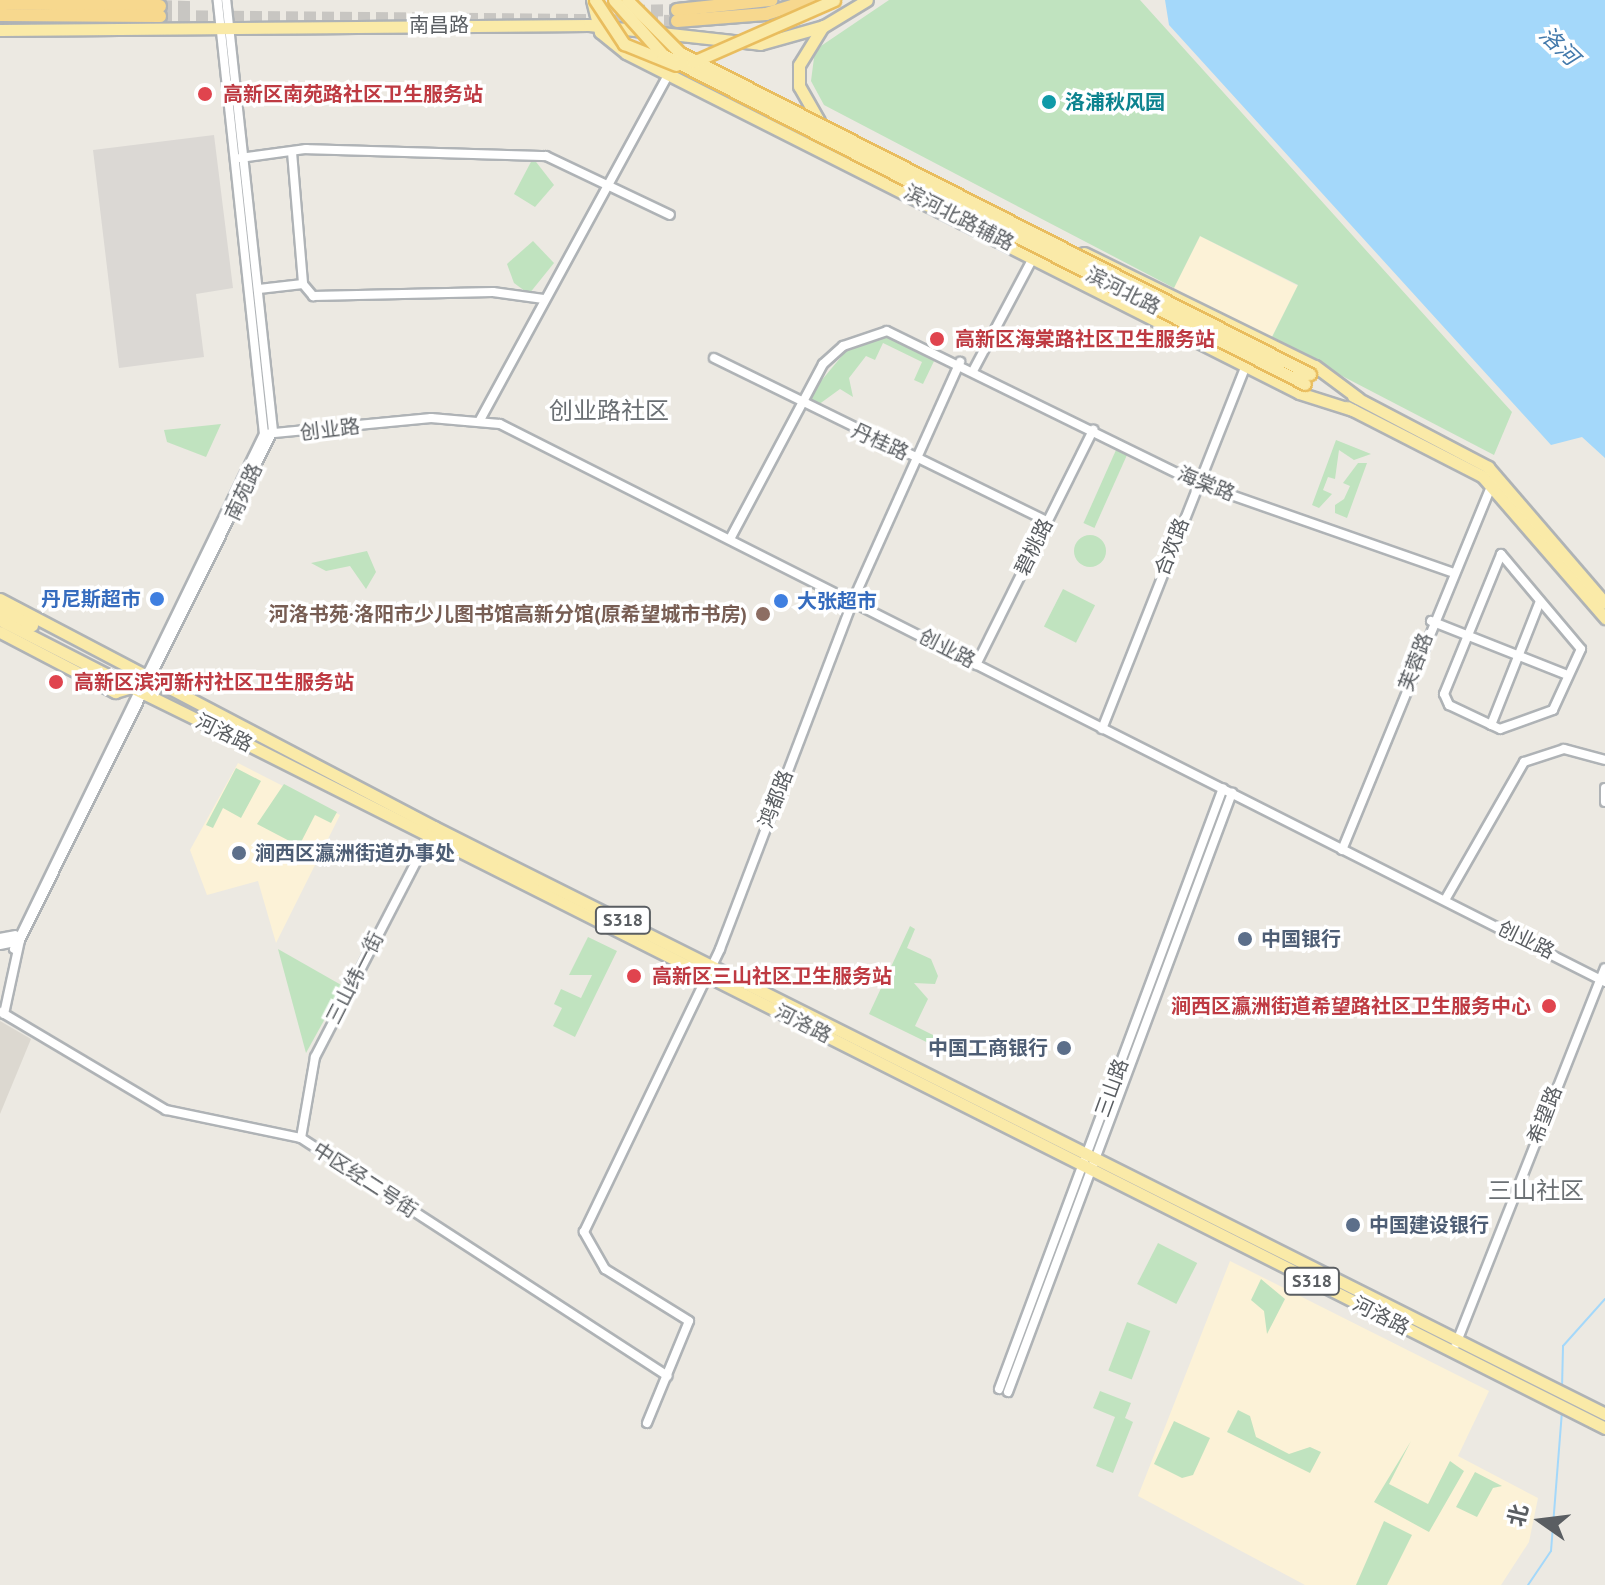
<!DOCTYPE html>
<meta charset="utf-8">
<style>
body{margin:0}
#map{position:relative;width:1605px;height:1585px;overflow:hidden;background:#ece9e2;font-family:"PT Sans","Noto Sans SC",sans-serif}
div>[style]{position:absolute}
[style*='--x']{left:calc(var(--x)*1px);top:calc(var(--y)*1px);width:calc(var(--w)*1px);rotate:calc(var(--a)*1deg)}
.commercial>*{inset:0;background:#fcf2d7;transform-origin:0 0}
.industrial>*{inset:0;background:#dbd8d4}
.education>*{inset:0;background:#dcd8d0}
.green>*{inset:0;background:#c0e3bf;transform-origin:0 0}
.round{border-radius:50%}
.water>*{inset:0;background:#a4d8fa}
.stream>*{height:2px;margin:-1px;padding:0 1px;transform-origin:1px;border-radius:1px;background:#a4d8fa}
.highway-tunnel>*{height:12px;margin-top:-6px;transform-origin:0;background:repeating-linear-gradient(90deg,#c8c6c2 0 12px,transparent 0 18px)}
.roads{filter:drop-shadow(2px 0 #afb3b6) drop-shadow(-2px 0 #afb3b6) drop-shadow(0 2px #afb3b6) drop-shadow(0 -2px #afb3b6)}
.minor>*{height:8px;margin:-4px;padding:0 4px;transform-origin:4px;border-radius:4px;background:#fff}
.major>*{height:11px;margin:-5.5px;padding:0 5.5px;transform-origin:5.5px;border-radius:5.5px;background:#faeaa8}
.highway>*{height:12px;margin:-6px;padding:0 6px;transform-origin:6px;border-radius:6px;background:#f7d88e}
.bridges{filter:drop-shadow(2px 0 #e9bd5e) drop-shadow(-2px 0 #e9bd5e) drop-shadow(0 2px #e9bd5e) drop-shadow(0 -2px #e9bd5e)}
.major-bridge>*{height:11px;margin:-5.5px;padding:0 5.5px;transform-origin:5.5px;border-radius:5.5px;background:#faeaa8}
.dots>*{width:22px;height:22px;translate:-50% -50%;box-sizing:border-box;border:4px solid #fff;border-radius:50%}
span{translate:-50% -50%;white-space:nowrap;text-align:center;line-height:1.15;-webkit-text-stroke:7px #fff;paint-order:stroke}
.shield-label span{padding:2px 6px;background:#fff;border:2px solid;border-radius:6px;-webkit-text-stroke-width:0}
.shield-label{font-size:18px;color:#5a5e62;font-weight:700}
.street-label{font-size:20px;color:#5a5e62}
.health-label{font-size:20px;color:#be3a42;font-weight:700}
.left{translate:0 -50%;text-align:left}
.right{translate:-100% -50%;text-align:right}
.culture-label{font-size:20px;color:#0d838f;font-weight:700}
.shop-label{font-size:20px;color:#366cbe;font-weight:700}
.education-label{font-size:20px;color:#785e54;font-weight:700}
.service-label{font-size:20px;color:#4e5e75;font-weight:700}
.water-label{font-size:22px;color:#4279ab;font-style:italic}
.quarter-label{font-size:24px;color:#6b7074}
.north{position:absolute;left:1501px;top:1481px;width:80px;height:80px;-webkit-text-stroke:6px #fff;paint-order:stroke;rotate:284deg;font-size:22px;font-weight:700;line-height:32px;text-align:center;color:#5a5e62}
.north::after{content:'';display:block;margin:auto;width:28px;height:36px;background:#5a5e62;clip-path:polygon(50% 0,100% 100%,50% 72%,0 100%)}
</style>
<div id="map">
<div class="commercial">
<div style="left:1200px;top:236px;width:110px;height:58px;rotate:27deg"></div>
<div style="clip-path:polygon(238px 763px,340px 815px,276px 943px,258px 881px,207px 895px,190px 850px)"></div>
<div style="clip-path:polygon(1230px 1261px,1489px 1391px,1458px 1456px,1538px 1498px,1529px 1542px,1501px 1585px,1305px 1585px,1138px 1496px)"></div>
</div>
<div class="industrial">
<div style="clip-path:polygon(214px 135px,233px 288px,196px 294px,204px 357px,119px 368px,93px 150px)"></div>
</div>
<div class="education">
<div style="clip-path:polygon(0 1021px,31px 1039px,0 1114px)"></div>
</div>
<div class="green">
<div style="clip-path:polygon(889px 0,1140px 0,1512px 412px,1494px 455px,1271px 339px,1298px 285px,1200px 236px,1174px 288px,824px 105px,811px 81px,815px 50px)"></div>
<div style="clip-path:polygon(533px 158px,554px 185px,535px 207px,514px 194px)"></div>
<div style="clip-path:polygon(533px 241px,554px 263px,529px 294px,514px 283px,507px 264px)"></div>
<div style="clip-path:polygon(891px 336px,937px 355px,923px 384px,914px 380px,922px 362px,883px 343px,875px 360px,866px 356px,849px 378px,853px 397px,840px 389px,818px 405px,806px 399px,846px 351px)"></div>
<div style="clip-path:polygon(221px 424px,206px 457px,167px 442px,164px 430px)"></div>
<div style="clip-path:polygon(1336px 440px,1371px 454px,1354px 460px,1339px 450px,1335px 479px,1328px 477px,1323px 490px,1332px 494px,1319px 508px,1312px 505px)"></div>
<div style="left:1116px;top:450px;width:12px;height:80px;rotate:24deg"></div>
<div style="clip-path:polygon(1358px 463px,1367px 463px,1347px 518px,1335px 513px,1335px 505px,1344px 499px,1350px 486px,1343px 483px)"></div>
<div class="round" style="left:1074px;top:535px;width:32px;height:32px"></div>
<div style="clip-path:polygon(367px 551px,376px 572px,366px 589px,350px 566px,326px 571px,311px 563px)"></div>
<div style="left:1063px;top:589px;width:36px;height:42px;rotate:27deg"></div>
<div style="clip-path:polygon(236px 768px,261px 781px,241px 818px,223px 808px,213px 828px,206px 825px)"></div>
<div style="clip-path:polygon(284px 784px,337px 812px,331px 823px,315px 815px,299px 846px,257px 824px)"></div>
<div style="clip-path:polygon(910px 926px,915px 929px,907px 948px,931px 959px,938px 976px,935px 984px,914px 983px,928px 999px,915px 1026px,957px 1047px,953px 1055px,869px 1014px)"></div>
<div style="clip-path:polygon(588px 937px,617px 951px,575px 1037px,553px 1026px,562px 1008px,554px 1004px,561px 989px,581px 998px,592px 975px,569px 975px)"></div>
<div style="clip-path:polygon(278px 949px,343px 986px,306px 1053px)"></div>
<div style="left:1158px;top:1243px;width:44px;height:46px;rotate:27deg"></div>
<div style="clip-path:polygon(1261px 1279px,1285px 1299px,1267px 1334px,1264px 1311px,1251px 1300px)"></div>
<div style="left:1127px;top:1322px;width:25px;height:52px;rotate:21deg"></div>
<div style="clip-path:polygon(1100px 1391px,1131px 1403px,1125px 1418px,1133px 1422px,1113px 1473px,1096px 1466px,1115px 1417px,1093px 1408px)"></div>
<div style="clip-path:polygon(1238px 1410px,1250px 1416px,1256px 1437px,1289px 1454px,1310px 1447px,1321px 1452px,1310px 1473px,1227px 1432px)"></div>
<div style="clip-path:polygon(1174px 1421px,1210px 1438px,1193px 1475px,1182px 1478px,1154px 1464px)"></div>
<div style="clip-path:polygon(1411px 1441px,1389px 1484px,1428px 1504px,1450px 1461px,1464px 1471px,1429px 1532px,1374px 1502px)"></div>
<div style="clip-path:polygon(1475px 1472px,1502px 1486px,1493px 1488px,1477px 1517px,1456px 1507px)"></div>
<div style="clip-path:polygon(1384px 1521px,1412px 1535px,1387px 1585px,1356px 1585px)"></div>
</div>
<div class="water">
<div style="clip-path:polygon(1165px 0,1605px 0,1605px 458px,1582px 437px,1551px 445px,1169px 25px)"></div>
</div>
<div class="stream">
<div style="--x:1562;--y:1388;--w:42;--a:-88.6"></div>
<div style="--x:1563;--y:1346;--w:63;--a:-48.2"></div>
<div style="--x:1528;--y:1585;--w:41;--a:-55.9"></div>
<div style="--x:1551;--y:1551;--w:141;--a:-85.5"></div>
</div>
<div class="highway-tunnel">
<div style="--x:160;--y:6;--w:34;--a:2"></div>
<div style="--x:633;--y:11;--w:44;--a:-1.3"></div>
<div style="--x:160;--y:16;--w:517;--a:0.55"></div>
</div>
<div class="roads">
<div class="minor">
<div style="--x:292;--y:152;--w:132;--a:85.2"></div>
<div style="--x:303;--y:284;--w:16;--a:50"></div>
<div style="--x:313;--y:296;--w:180;--a:-1.3"></div>
<div style="--x:493;--y:292;--w:51;--a:7.8"></div>
<div style="--x:240;--y:158;--w:67;--a:-7.8"></div>
<div style="--x:306;--y:149;--w:240;--a:1.7"></div>
<div style="--x:546;--y:156;--w:137;--a:25.4"></div>
<div style="--x:259;--y:289;--w:44;--a:-6.5"></div>
<div style="--x:714;--y:358;--w:371;--a:26.1"></div>
<div style="--x:974;--y:369;--w:128;--a:-62"></div>
<div style="--x:480;--y:420;--w:399;--a:-61.4"></div>
<div style="--x:264;--y:434;--w:168;--a:-5.5"></div>
<div style="--x:431;--y:418;--w:69;--a:5"></div>
<div style="--x:500;--y:424;--w:1238;--a:26.79"></div>
<div style="--x:730;--y:539;--w:198;--a:-62"></div>
<div style="--x:823;--y:364;--w:27;--a:-42"></div>
<div style="--x:843;--y:346;--w:46;--a:-18.8"></div>
<div style="--x:887;--y:331;--w:345;--a:26.1"></div>
<div style="--x:1197;--y:483;--w:269;--a:19.3"></div>
<div style="--x:1501;--y:554;--w:124;--a:49.9"></div>
<div style="--x:1581;--y:649;--w:67;--a:114.7"></div>
<div style="--x:1553;--y:710;--w:56;--a:160.3"></div>
<div style="--x:1500;--y:729;--w:56;--a:-154.8"></div>
<div style="--x:1449;--y:705;--w:12;--a:-114"></div>
<div style="--x:1444;--y:694;--w:151;--a:-67.8"></div>
<div style="--x:1431;--y:621;--w:144;--a:21.6"></div>
<div style="--x:976;--y:665;--w:263;--a:-63.5"></div>
<div style="--x:1491;--y:725;--w:133;--a:-68.4"></div>
<div style="--x:1102;--y:729;--w:391;--a:-68.4"></div>
<div style="--x:1605;--y:788;--w:14;--a:90"></div>
<div style="--x:1342;--y:850;--w:396;--a:-67.7"></div>
<div style="--x:1445;--y:900;--w:159;--a:-60.2"></div>
<div style="--x:1524;--y:762;--w:42;--a:-18"></div>
<div style="--x:1564;--y:749;--w:42;--a:15"></div>
<div style="--x:0;--y:938;--w:15;--a:-11"></div>
<div style="--x:0;--y:945;--w:20;--a:-11"></div>
<div style="--x:14;--y:949;--w:572;--a:-64.11"></div>
<div style="--x:264;--y:434;--w:436;--a:-96.1"></div>
<div style="--x:1;--y:1012;--w:192;--a:30.7"></div>
<div style="--x:166;--y:1110;--w:138;--a:11.7"></div>
<div style="--x:301;--y:1138;--w:437;--a:33"></div>
<div style="--x:4;--y:1014;--w:76;--a:-77.8"></div>
<div style="--x:20;--y:940;--w:568;--a:-63.57"></div>
<div style="--x:273;--y:431;--w:434;--a:-96.2"></div>
<div style="--x:301;--y:1138;--w:82;--a:-80.2"></div>
<div style="--x:315;--y:1057;--w:254;--a:-62.6"></div>
<div style="--x:1456;--y:1344;--w:404;--a:-68.4"></div>
<div style="--x:999;--y:1389;--w:641;--a:-69.56"></div>
<div style="--x:1008;--y:1392;--w:640;--a:-69.5"></div>
<div style="--x:647;--y:1423;--w:110;--a:-67.6"></div>
<div style="--x:689;--y:1321;--w:99;--a:-148.2"></div>
<div style="--x:605;--y:1269;--w:43;--a:-119.6"></div>
<div style="--x:584;--y:1232;--w:314;--a:-64.3"></div>
<div style="--x:720;--y:949;--w:376;--a:-69.1"></div>
<div style="--x:854;--y:598;--w:259;--a:-65.8"></div>
</div>
<div class="major">
<div style="--x:592;--y:0;--w:33;--a:76"></div>
<div style="--x:600;--y:32;--w:33;--a:39"></div>
<div style="--x:626;--y:53;--w:754;--a:26.8"></div>
<div style="--x:1299;--y:393;--w:57;--a:17.5"></div>
<div style="--x:0;--y:30;--w:589;--a:-0.49"></div>
<div style="--x:589;--y:25;--w:172;--a:6.3"></div>
<div style="--x:760;--y:44;--w:66;--a:-15.7"></div>
<div style="--x:824;--y:26;--w:50;--a:-31.2"></div>
<div style="--x:819;--y:121;--w:40;--a:-119.7"></div>
<div style="--x:799;--y:86;--w:21;--a:-90"></div>
<div style="--x:799;--y:65;--w:46;--a:-58.4"></div>
<div style="--x:1084;--y:253;--w:257;--a:26.1"></div>
<div style="--x:1315;--y:366;--w:54;--a:36.7"></div>
<div style="--x:1353;--y:396;--w:153;--a:27.7"></div>
<div style="--x:1488;--y:467;--w:179;--a:49.3"></div>
<div style="--x:1347;--y:407;--w:152;--a:27.1"></div>
<div style="--x:1482;--y:476;--w:188;--a:49.1"></div>
<div style="--x:0;--y:599;--w:490;--a:27.7"></div>
<div style="--x:434;--y:827;--w:1310;--a:26.62"></div>
<div style="--x:0;--y:609;--w:36;--a:27"></div>
<div style="--x:0;--y:620;--w:147;--a:27.1"></div>
<div style="--x:0;--y:632;--w:130;--a:27.6"></div>
<div style="--x:115;--y:692;--w:17;--a:-17"></div>
<div style="--x:131;--y:687;--w:127;--a:26.2"></div>
<div style="--x:245;--y:743;--w:1523;--a:26.73"></div>
</div>
<div class="highway">
<div style="--x:0;--y:3;--w:160;--a:1.1"></div>
<div style="--x:677;--y:10;--w:95;--a:-6.1"></div>
<div style="--x:0;--y:15;--w:160;--a:0.4"></div>
<div style="--x:677;--y:21;--w:89;--a:-4.5"></div>
<div style="--x:766;--y:14;--w:47;--a:-17.3"></div>
</div>
</div>
<div class="bridges">
<div class="major-bridge">
<div style="--x:595;--y:0;--w:53;--a:56.6"></div>
<div style="--x:624;--y:44;--w:56;--a:22"></div>
<div style="--x:614;--y:0;--w:74;--a:48.3"></div>
<div style="--x:663;--y:55;--w:721;--a:27.13"></div>
<div style="--x:627;--y:0;--w:75;--a:45"></div>
<div style="--x:680;--y:53;--w:707;--a:27"></div>
<div style="--x:693;--y:62;--w:154;--a:-23.7"></div>
</div>
</div>
<div class="dots">
<div style="left:205px;top:94px;background:#e0444e"></div>
<div style="left:1049px;top:102px;background:#0f9aa8"></div>
<div style="left:937px;top:339px;background:#e0444e"></div>
<div style="left:157px;top:599px;background:#3f7fe0"></div>
<div style="left:781px;top:601px;background:#3f7fe0"></div>
<div style="left:763px;top:614px;background:#8d6e63"></div>
<div style="left:56px;top:682px;background:#e0444e"></div>
<div style="left:239px;top:853px;background:#5c6f8a"></div>
<div style="left:1245px;top:939px;background:#5c6f8a"></div>
<div style="left:634px;top:976px;background:#e0444e"></div>
<div style="left:1549px;top:1006px;background:#e0444e"></div>
<div style="left:1064px;top:1048px;background:#5c6f8a"></div>
<div style="left:1353px;top:1225px;background:#5c6f8a"></div>
</div>
<div class="shield-label">
<span style="left:623px;top:920px">S318</span>
<span style="left:1312px;top:1281px">S318</span>
</div>
<div class="street-label">
<span style="left:439px;top:25px">南昌路</span>
<span style="left:959px;top:218px;rotate:27deg">滨河北路辅路</span>
<span style="left:1123px;top:291px;rotate:27deg">滨河北路</span>
<span style="left:330px;top:430px;rotate:-7deg">创业路</span>
<span style="left:880px;top:442px;rotate:25deg">丹桂路</span>
<span style="left:1206px;top:484px;rotate:22deg">海棠路</span>
<span style="left:244px;top:492px;rotate:-65deg">南苑路</span>
<span style="left:1034px;top:547px;rotate:-64deg">碧桃路</span>
<span style="left:1172px;top:547px;rotate:-69deg">合欢路</span>
<span style="left:947px;top:649px;rotate:27deg">创业路</span>
<span style="left:1416px;top:662px;rotate:-69deg">芙蓉路</span>
<span style="left:224px;top:733px;rotate:26deg">河洛路</span>
<span style="left:776px;top:799px;rotate:-69deg">鸿都路</span>
<span style="left:1526px;top:940px;rotate:26deg">创业路</span>
<span style="left:355px;top:978px;rotate:-63deg">三山纬一街</span>
<span style="left:803px;top:1024px;rotate:27deg">河洛路</span>
<span style="left:1112px;top:1088px;rotate:-70deg">三山路</span>
<span style="left:1545px;top:1115px;rotate:-69deg">希望路</span>
<span style="left:365px;top:1180px;rotate:33deg">中区经二号街</span>
<span style="left:1381px;top:1316px;rotate:27deg">河洛路</span>
</div>
<div class="health-label">
<span class="left" style="left:223px;top:94px">高新区南苑路社区卫生服务站</span>
<span class="left" style="left:955px;top:339px">高新区海棠路社区卫生服务站</span>
<span class="left" style="left:74px;top:682px">高新区滨河新村社区卫生服务站</span>
<span class="left" style="left:652px;top:976px">高新区三山社区卫生服务站</span>
<span class="right" style="left:1531px;top:1006px">涧西区瀛洲街道希望路社区卫生服务中心</span>
</div>
<div class="culture-label">
<span class="left" style="left:1065px;top:102px">洛浦秋风园</span>
</div>
<div class="shop-label">
<span class="right" style="left:141px;top:599px">丹尼斯超市</span>
<span class="left" style="left:797px;top:601px">大张超市</span>
</div>
<div class="education-label">
<span class="right" style="left:747px;top:614px">河洛书苑·洛阳市少儿图书馆高新分馆(原希望城市书房)</span>
</div>
<div class="service-label">
<span class="left" style="left:255px;top:853px">涧西区瀛洲街道办事处</span>
<span class="left" style="left:1261px;top:939px">中国银行</span>
<span class="right" style="left:1048px;top:1048px">中国工商银行</span>
<span class="left" style="left:1369px;top:1225px">中国建设银行</span>
</div>
<div class="water-label">
<span style="left:1559px;top:46px;rotate:44deg">洛河</span>
</div>
<div class="quarter-label">
<span style="left:609px;top:411px">创业路社区</span>
<span style="left:1536px;top:1191px">三山社区</span>
</div>
<div class="north">北</div>
</div>
